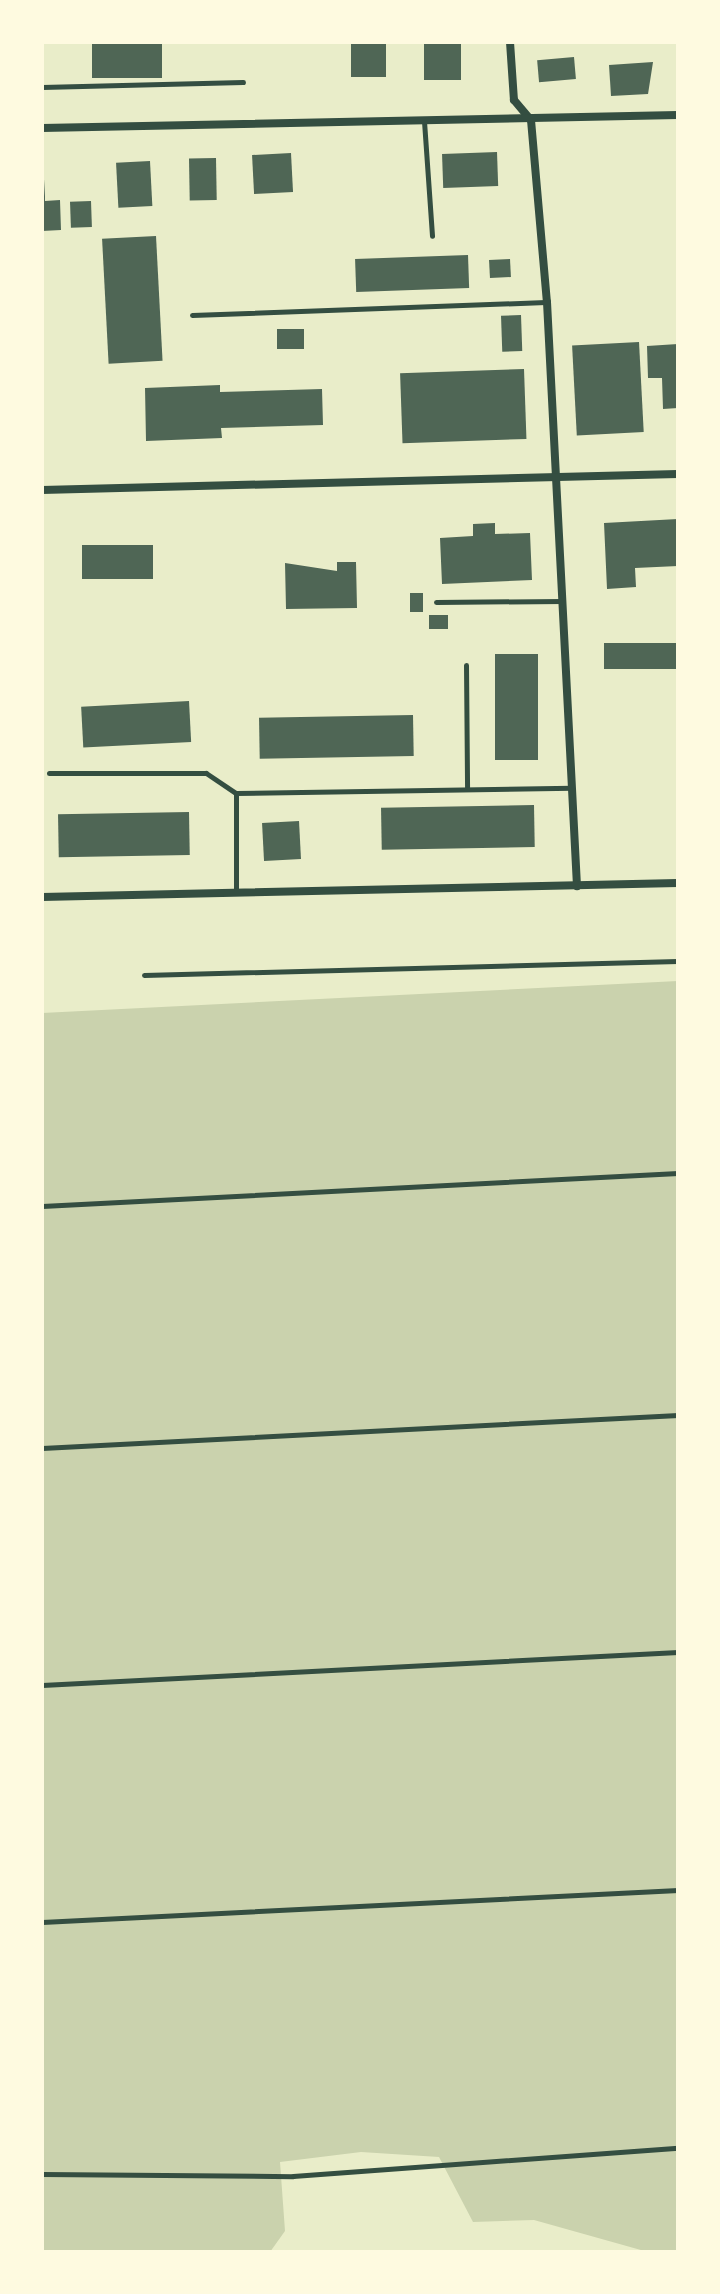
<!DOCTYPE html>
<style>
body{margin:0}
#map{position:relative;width:720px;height:2294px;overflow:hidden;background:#e9edc9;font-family:"PT Sans Narrow",sans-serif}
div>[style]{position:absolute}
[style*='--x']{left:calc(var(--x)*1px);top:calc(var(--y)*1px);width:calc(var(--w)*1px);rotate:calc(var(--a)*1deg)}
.green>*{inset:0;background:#cad2ad}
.building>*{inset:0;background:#4f6655;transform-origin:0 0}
.service>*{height:5px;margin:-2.5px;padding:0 2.5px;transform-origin:2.5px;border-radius:2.5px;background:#344e41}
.minor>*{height:8px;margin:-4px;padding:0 4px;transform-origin:4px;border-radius:4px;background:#344e41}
span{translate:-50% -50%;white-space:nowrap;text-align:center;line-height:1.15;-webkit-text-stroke:6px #fefae0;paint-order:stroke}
.frame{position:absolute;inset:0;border:44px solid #fefae0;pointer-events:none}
</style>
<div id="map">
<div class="green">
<div style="clip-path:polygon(678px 981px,678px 2252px,648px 2252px,534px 2220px,473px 2222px,439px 2157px,361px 2152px,280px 2162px,285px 2231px,270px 2252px,42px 2252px,42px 1013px)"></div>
</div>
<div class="building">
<div style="left:92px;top:42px;width:70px;height:36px"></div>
<div style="left:351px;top:42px;width:35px;height:35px"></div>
<div style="left:424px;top:44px;width:37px;height:36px"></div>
<div style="left:574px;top:57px;width:22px;height:37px;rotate:85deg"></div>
<div style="clip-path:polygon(653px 62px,648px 94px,611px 96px,609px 65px)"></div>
<div style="left:497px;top:152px;width:34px;height:55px;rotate:88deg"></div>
<div style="left:291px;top:153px;width:39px;height:39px;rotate:87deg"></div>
<div style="left:216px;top:158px;width:42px;height:27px;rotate:89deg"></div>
<div style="left:150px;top:161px;width:45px;height:34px;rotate:87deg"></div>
<div style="clip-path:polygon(45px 179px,45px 201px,60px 200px,61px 230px,42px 231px)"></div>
<div style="left:91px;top:201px;width:26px;height:21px;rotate:88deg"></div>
<div style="left:156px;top:236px;width:125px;height:54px;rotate:87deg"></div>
<div style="left:468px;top:255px;width:33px;height:113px;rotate:88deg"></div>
<div style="left:510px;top:259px;width:18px;height:21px;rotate:87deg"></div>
<div style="left:521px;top:315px;width:36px;height:20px;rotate:88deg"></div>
<div style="left:277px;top:329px;width:27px;height:20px"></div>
<div style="left:639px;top:342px;width:90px;height:67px;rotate:87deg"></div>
<div style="clip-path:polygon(678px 344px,678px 408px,663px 409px,662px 378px,648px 378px,647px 346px)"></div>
<div style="left:524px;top:369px;width:70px;height:124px;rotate:88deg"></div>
<div style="clip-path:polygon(220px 385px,220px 392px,322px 389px,323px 425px,221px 428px,222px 438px,146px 441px,145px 388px)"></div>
<div style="clip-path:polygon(678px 519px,678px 566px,635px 568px,636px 587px,607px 589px,604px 523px)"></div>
<div style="clip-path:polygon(495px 523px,495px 534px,530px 533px,532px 580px,442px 584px,440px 538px,473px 536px,473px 524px)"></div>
<div style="left:82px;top:545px;width:71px;height:34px"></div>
<div style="clip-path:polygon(337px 562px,356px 562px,357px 608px,286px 609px,285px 563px,337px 571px)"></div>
<div style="left:410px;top:593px;width:13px;height:19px"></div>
<div style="left:448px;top:615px;width:14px;height:19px;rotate:90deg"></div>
<div style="left:678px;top:643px;width:26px;height:74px;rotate:90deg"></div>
<div style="left:495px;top:654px;width:43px;height:106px"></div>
<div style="left:189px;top:701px;width:41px;height:108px;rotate:87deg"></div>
<div style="left:413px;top:715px;width:41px;height:154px;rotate:89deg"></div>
<div style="left:534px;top:805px;width:42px;height:153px;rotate:89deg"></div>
<div style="left:189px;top:812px;width:43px;height:131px;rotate:89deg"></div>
<div style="left:299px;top:821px;width:38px;height:37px;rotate:87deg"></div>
</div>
<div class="service">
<div style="--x:42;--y:87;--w:201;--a:-1.4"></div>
<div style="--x:424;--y:121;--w:115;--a:86"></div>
<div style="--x:192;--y:315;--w:354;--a:-2.1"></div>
<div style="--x:436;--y:602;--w:127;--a:-0.5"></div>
<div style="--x:466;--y:665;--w:124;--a:89.5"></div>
<div style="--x:49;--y:773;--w:157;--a:0"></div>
<div style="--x:206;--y:773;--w:36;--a:34"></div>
<div style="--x:236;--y:892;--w:99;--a:-90"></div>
<div style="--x:236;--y:793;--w:336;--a:-0.9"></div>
<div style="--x:144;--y:975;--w:534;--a:-1.5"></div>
<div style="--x:42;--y:1206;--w:637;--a:-2.97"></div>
<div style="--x:42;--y:1448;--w:637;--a:-2.97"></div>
<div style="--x:42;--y:1685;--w:637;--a:-2.97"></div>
<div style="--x:42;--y:1922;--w:637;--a:-2.88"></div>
<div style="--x:42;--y:2174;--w:251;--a:0.5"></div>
<div style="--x:293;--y:2176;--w:386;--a:-4.2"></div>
</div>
<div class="minor">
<div style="--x:510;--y:42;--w:58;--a:86.1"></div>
<div style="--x:514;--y:100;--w:26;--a:50"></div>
<div style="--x:531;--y:120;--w:183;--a:85"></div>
<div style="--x:547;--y:302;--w:585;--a:87.06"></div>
<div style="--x:42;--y:128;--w:636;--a:-1.17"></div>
<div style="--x:42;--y:490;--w:636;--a:-1.44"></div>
<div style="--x:42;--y:897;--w:636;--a:-1.26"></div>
</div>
<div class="frame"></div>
</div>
